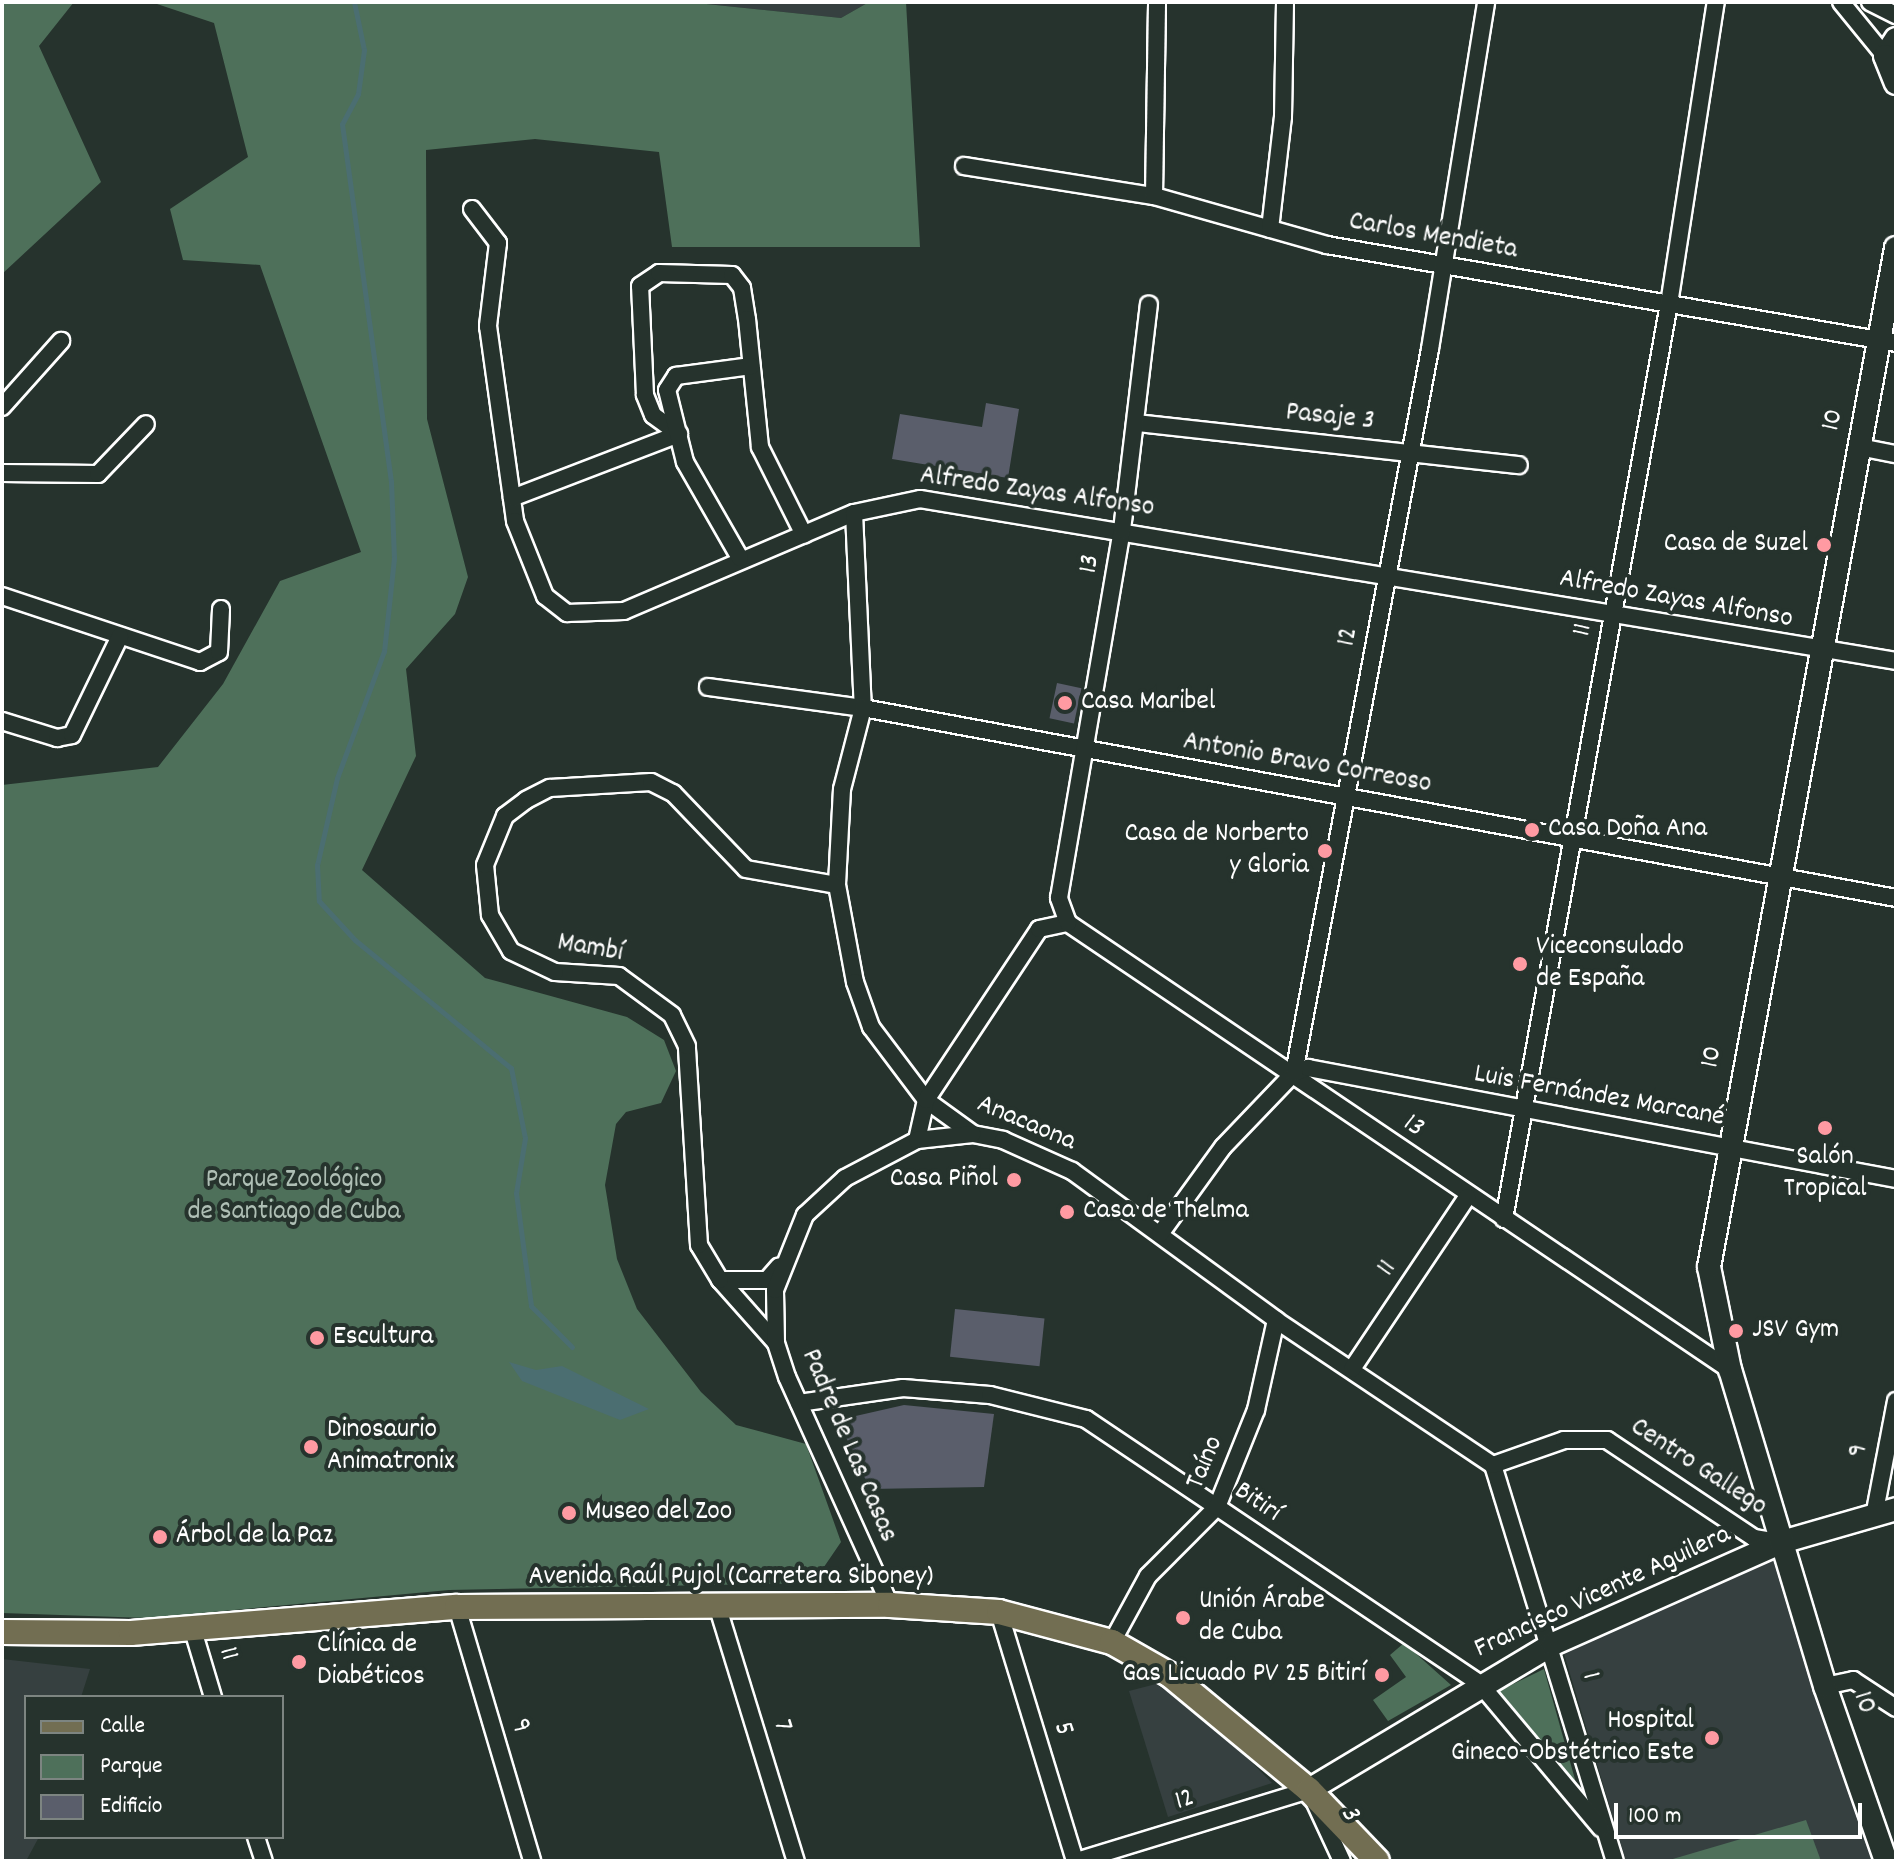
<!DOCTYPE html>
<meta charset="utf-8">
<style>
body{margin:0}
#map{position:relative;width:1898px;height:1863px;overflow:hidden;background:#26332d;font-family:Dekko,sans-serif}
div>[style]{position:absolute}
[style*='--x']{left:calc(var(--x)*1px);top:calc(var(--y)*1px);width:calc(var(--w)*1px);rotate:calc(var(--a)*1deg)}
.built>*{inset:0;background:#364040}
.green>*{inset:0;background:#4e705a}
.water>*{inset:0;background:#4b6e71}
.stream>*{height:5px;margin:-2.5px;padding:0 2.5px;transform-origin:2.5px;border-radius:2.5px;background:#4b6e71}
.building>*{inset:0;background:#5a5e6b;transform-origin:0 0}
.roads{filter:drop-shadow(2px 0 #fff) drop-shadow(-2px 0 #fff) drop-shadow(0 2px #fff) drop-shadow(0 -2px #fff)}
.street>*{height:16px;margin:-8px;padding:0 8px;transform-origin:8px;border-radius:8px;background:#26332d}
.secondary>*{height:22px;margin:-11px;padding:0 11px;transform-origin:11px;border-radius:11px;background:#26332d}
.primary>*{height:24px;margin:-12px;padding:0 12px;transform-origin:12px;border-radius:12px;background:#726e52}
.dots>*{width:22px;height:22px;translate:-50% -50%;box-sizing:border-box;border:4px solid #26332d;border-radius:50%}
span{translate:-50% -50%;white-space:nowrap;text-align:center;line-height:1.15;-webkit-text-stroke:8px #26332d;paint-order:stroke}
.street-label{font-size:28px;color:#fff}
.poi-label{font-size:28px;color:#fff}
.right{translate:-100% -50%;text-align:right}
.left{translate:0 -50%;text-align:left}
.park-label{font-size:28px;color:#afbfb5}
.frame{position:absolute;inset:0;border:4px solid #fff;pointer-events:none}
.legend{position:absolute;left:24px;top:1695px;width:260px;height:144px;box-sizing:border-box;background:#26332d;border:2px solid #7d8581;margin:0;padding:10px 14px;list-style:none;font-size:24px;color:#fff}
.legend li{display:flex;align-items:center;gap:16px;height:40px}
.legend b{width:40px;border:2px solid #7d8581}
.scale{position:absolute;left:1614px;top:1803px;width:248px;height:36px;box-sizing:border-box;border:4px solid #fff;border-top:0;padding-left:10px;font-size:24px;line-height:28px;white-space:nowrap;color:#fff;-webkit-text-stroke:6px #26332d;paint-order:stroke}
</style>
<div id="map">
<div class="built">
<div style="clip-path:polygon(687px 2px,869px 2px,841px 18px)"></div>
<div style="clip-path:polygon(1773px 1536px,1875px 1861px,1626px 1861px,1562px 1647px)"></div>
<div style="clip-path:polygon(2px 1659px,90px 1669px,81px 1697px,26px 1697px,26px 1837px,39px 1837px,26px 1861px,2px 1861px)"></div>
<div style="clip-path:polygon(1156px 1684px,1209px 1719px,1272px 1783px,1168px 1817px,1129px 1691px)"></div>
</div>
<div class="green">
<div style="clip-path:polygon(2px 2px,74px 2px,39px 46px,101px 182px,2px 274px)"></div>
<div style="clip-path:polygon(151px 2px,687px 2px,841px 18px,869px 2px,906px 2px,920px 247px,672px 247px,659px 152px,535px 139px,426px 150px,427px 419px,468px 577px,455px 614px,406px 669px,416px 756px,362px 870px,485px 978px,627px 1017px,664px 1040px,676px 1071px,661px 1103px,626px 1112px,616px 1124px,605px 1185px,617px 1259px,637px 1309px,701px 1392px,736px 1425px,806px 1444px,841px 1542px,813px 1583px,449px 1590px,147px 1618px,2px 1613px,2px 785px,158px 767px,223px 684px,280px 581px,361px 552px,260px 265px,183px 260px,170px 209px,248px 157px,214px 23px)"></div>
<div style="clip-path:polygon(1404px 1643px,1451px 1685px,1388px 1721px,1373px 1700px,1406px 1677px,1390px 1655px)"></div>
<div style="clip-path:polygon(1544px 1669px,1576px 1783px,1499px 1691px)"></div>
<div style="clip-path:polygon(1806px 1820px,1821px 1861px,1666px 1861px)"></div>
</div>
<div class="water">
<div style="clip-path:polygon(509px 1362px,536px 1370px,562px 1366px,649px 1409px,620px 1420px,522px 1381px)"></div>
</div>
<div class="stream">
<div style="--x:354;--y:2;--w:49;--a:78.2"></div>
<div style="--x:364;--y:50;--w:44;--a:97.8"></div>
<div style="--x:358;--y:94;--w:34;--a:118"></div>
<div style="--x:342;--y:124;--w:360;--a:82.2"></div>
<div style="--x:391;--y:481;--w:77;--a:87.8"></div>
<div style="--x:394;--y:558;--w:94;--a:96.1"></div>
<div style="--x:384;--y:651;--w:135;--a:110.3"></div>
<div style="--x:337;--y:778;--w:89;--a:102.9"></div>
<div style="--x:317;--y:865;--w:36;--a:87"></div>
<div style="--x:319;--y:901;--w:53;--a:47.3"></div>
<div style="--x:355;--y:940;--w:202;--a:39.4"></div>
<div style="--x:511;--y:1068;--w:71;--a:78.7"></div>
<div style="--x:525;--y:1138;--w:56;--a:99.3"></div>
<div style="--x:516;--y:1193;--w:114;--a:82.4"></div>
<div style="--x:531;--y:1306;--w:58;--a:45"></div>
</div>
<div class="building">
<div style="clip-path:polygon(986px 403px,1019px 409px,1008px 478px,892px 459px,900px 414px,982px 427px)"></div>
<div style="left:1057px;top:683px;width:25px;height:36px;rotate:12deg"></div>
<div style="left:955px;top:1309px;width:90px;height:48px;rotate:6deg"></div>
<div style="clip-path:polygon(904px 1405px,994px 1414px,984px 1487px,870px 1489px,838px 1420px)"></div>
</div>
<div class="roads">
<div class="street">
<div style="--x:1841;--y:2;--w:70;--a:50.8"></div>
<div style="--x:1870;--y:2;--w:29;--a:27"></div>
<div style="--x:964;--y:166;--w:192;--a:9"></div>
<div style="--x:1154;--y:196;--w:180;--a:15.8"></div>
<div style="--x:1327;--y:245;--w:577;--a:9.77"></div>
<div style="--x:1154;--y:196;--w:194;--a:-89.1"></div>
<div style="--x:472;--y:209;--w:43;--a:52.6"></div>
<div style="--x:498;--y:243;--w:84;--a:96.9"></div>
<div style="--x:488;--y:326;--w:197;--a:82.1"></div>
<div style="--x:515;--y:521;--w:81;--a:68.2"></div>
<div style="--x:545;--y:596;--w:28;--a:38"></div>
<div style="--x:567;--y:613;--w:57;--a:-2"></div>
<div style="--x:624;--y:611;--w:250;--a:-23.1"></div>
<div style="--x:854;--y:513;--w:67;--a:-12"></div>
<div style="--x:920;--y:499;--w:989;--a:9.42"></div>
<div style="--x:1270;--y:229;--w:113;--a:-83.4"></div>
<div style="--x:1283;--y:117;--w:115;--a:-89"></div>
<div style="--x:2;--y:407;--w:89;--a:-48.2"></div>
<div style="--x:1137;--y:423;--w:384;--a:6.3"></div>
<div style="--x:679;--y:434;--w:32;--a:-144"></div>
<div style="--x:653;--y:415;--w:22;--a:-112"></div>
<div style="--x:645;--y:395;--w:109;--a:-92.6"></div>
<div style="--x:640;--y:286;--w:23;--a:-34"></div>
<div style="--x:659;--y:273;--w:73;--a:1.6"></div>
<div style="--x:732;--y:275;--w:16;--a:52"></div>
<div style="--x:742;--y:288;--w:31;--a:81"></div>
<div style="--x:747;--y:319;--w:129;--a:84.2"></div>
<div style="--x:760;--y:447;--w:98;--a:63.4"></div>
<div style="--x:1859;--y:447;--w:38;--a:11"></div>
<div style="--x:2;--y:473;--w:96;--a:0.6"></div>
<div style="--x:98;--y:474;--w:69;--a:-46.2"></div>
<div style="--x:512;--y:498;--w:179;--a:-21"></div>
<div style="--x:854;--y:513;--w:195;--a:87.4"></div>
<div style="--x:863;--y:708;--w:84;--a:104.5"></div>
<div style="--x:842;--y:789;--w:96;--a:93"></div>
<div style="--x:837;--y:885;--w:99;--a:79.5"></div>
<div style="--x:855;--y:982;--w:48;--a:70.4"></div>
<div style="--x:871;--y:1027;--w:91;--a:53"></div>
<div style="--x:926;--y:1100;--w:58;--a:35.9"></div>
<div style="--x:973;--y:1134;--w:31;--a:11"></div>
<div style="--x:1003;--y:1140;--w:76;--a:24.2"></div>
<div style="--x:1072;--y:1171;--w:253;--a:36.1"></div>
<div style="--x:1276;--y:1320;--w:261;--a:33.8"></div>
<div style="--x:1493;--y:1465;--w:414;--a:72.9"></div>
<div style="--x:740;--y:558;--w:111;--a:-119.8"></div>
<div style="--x:685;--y:462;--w:74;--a:-104"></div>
<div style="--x:667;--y:390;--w:17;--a:-57"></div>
<div style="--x:676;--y:376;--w:76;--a:-7.6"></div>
<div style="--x:2;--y:596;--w:209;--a:18.4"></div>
<div style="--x:200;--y:662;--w:21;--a:-28"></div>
<div style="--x:219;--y:652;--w:43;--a:-87.3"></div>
<div style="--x:708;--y:687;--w:156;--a:7.7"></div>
<div style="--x:863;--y:708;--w:1050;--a:10.42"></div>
<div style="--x:2;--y:721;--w:58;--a:17.2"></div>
<div style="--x:57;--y:738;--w:15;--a:-11"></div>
<div style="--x:72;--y:735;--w:110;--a:-64.1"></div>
<div style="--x:1068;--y:923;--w:799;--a:34.03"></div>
<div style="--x:1294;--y:1073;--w:15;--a:-20"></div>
<div style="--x:1308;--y:1068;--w:598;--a:10.69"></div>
<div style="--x:917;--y:1140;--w:41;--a:-77.3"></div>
<div style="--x:926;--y:1100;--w:205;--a:-56.5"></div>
<div style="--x:1039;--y:929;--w:30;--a:-12"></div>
<div style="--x:1068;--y:923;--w:27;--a:-110"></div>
<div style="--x:1059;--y:898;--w:373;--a:-80.3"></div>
<div style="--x:1122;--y:530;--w:227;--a:-83.2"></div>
<div style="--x:1504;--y:1219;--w:930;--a:-79.78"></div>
<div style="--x:1669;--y:304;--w:306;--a:-81.2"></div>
<div style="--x:1160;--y:1234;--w:107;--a:-54.1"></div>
<div style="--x:1223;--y:1147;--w:103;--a:-46.2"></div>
<div style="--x:1294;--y:1073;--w:737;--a:-79.36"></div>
<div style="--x:1430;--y:349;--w:351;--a:-80.8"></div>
<div style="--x:720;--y:1280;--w:47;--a:0"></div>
<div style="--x:767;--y:1280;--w:18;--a:-49"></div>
<div style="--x:776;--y:1343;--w:84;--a:-131.6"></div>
<div style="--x:720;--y:1280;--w:41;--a:-121"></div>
<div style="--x:699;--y:1245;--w:199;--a:-93.5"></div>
<div style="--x:687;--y:1046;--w:34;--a:-116"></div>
<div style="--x:672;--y:1015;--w:66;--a:-143.7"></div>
<div style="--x:619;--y:976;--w:64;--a:-176.4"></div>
<div style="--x:555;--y:972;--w:49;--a:-154.5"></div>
<div style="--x:511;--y:951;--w:42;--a:-120.3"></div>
<div style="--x:490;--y:915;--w:50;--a:-95.7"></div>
<div style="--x:485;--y:865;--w:53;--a:-67.8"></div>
<div style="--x:505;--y:816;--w:26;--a:-37"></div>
<div style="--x:526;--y:800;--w:27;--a:-27"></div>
<div style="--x:550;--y:788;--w:101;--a:-3.4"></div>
<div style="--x:651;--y:782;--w:25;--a:27"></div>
<div style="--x:673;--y:793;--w:105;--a:46.2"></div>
<div style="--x:746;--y:869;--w:92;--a:10"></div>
<div style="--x:1352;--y:1369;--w:207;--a:-56.2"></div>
<div style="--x:799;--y:1403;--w:105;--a:-8.2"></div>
<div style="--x:903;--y:1388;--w:87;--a:4.6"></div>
<div style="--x:990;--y:1395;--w:99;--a:14"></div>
<div style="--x:1086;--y:1419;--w:475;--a:33.9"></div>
<div style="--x:1480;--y:1684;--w:188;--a:50"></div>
<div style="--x:1493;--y:1465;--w:75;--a:-19.4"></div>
<div style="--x:1564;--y:1440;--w:43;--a:0"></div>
<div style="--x:1607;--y:1440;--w:177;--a:33.7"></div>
<div style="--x:1754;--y:1538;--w:26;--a:9"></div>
<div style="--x:1875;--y:1511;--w:112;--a:-79.2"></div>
<div style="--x:717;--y:1605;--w:268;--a:72.9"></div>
<div style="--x:890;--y:1605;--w:250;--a:-114.3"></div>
<div style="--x:787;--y:1377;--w:36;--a:-108"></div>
<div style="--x:776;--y:1343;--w:53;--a:-91.1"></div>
<div style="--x:775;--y:1290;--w:81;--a:-68.2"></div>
<div style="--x:805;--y:1215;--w:54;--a:-42.8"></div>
<div style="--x:845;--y:1178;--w:81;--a:-27.8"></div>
<div style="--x:917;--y:1140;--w:56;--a:-6.1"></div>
<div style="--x:457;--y:1607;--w:265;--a:73.5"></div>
<div style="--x:999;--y:1612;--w:260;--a:73"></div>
<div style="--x:192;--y:1627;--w:73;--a:73.3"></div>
<div style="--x:1112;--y:1642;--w:75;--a:-61.4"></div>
<div style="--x:1148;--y:1576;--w:98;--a:-45"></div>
<div style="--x:1217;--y:1507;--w:105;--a:-68.1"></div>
<div style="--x:1256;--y:1410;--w:92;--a:-77.5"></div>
<div style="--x:1825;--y:1686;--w:29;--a:-12"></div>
<div style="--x:1853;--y:1680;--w:51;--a:33.1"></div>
<div style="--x:256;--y:1837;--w:25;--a:72"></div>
<div style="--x:1077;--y:1861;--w:243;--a:-17"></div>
<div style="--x:1309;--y:1790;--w:78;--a:65.1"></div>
</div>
<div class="secondary">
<div style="--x:1896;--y:39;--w:20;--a:123"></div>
<div style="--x:1885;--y:56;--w:29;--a:68"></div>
<div style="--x:1309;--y:1790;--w:284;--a:-30.9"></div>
<div style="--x:1553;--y:1644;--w:251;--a:-24"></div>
<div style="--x:1782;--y:1542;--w:119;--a:-16.1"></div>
<div style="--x:1886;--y:1861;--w:185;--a:-109.2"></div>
<div style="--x:1825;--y:1686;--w:330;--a:-106.7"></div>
<div style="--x:1730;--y:1370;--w:105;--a:-101.5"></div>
<div style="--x:1709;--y:1267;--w:1036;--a:-79.6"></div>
</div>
<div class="primary">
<div style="--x:2;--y:1632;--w:129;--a:0.4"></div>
<div style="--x:131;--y:1633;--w:327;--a:-4.6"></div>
<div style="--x:457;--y:1607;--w:433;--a:-0.3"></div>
<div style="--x:890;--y:1605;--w:109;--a:3.7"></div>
<div style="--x:999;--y:1612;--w:117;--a:14.9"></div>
<div style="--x:1112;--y:1642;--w:67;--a:29.6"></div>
<div style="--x:1170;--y:1675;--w:180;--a:39.6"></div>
<div style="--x:1309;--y:1790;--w:98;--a:46.2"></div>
</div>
</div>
<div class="dots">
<div style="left:1824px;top:545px;background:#ff9aa2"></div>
<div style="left:1065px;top:703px;background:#ff9aa2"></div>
<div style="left:1532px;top:830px;background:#ff9aa2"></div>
<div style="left:1325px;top:851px;background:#ff9aa2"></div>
<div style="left:1520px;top:964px;background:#ff9aa2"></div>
<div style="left:1825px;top:1128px;background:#ff9aa2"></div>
<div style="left:1014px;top:1180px;background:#ff9aa2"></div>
<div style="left:1067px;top:1212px;background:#ff9aa2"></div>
<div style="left:1736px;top:1331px;background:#ff9aa2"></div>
<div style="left:317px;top:1338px;background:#ff9aa2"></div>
<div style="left:311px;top:1447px;background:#ff9aa2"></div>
<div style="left:569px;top:1513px;background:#ff9aa2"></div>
<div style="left:160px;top:1537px;background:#ff9aa2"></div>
<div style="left:1183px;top:1618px;background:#ff9aa2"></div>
<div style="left:299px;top:1662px;background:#ff9aa2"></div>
<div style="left:1382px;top:1675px;background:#ff9aa2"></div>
<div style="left:1712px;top:1738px;background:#ff9aa2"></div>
</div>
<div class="street-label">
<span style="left:1433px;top:237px;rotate:10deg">Carlos Mendieta</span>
<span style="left:1330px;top:418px;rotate:6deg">Pasaje 3</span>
<span style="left:1834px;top:420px;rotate:-79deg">10</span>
<span style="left:1037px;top:493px;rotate:8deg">Alfredo Zayas Alfonso</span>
<span style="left:1091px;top:564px;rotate:-81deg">13</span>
<span style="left:1676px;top:600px;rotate:10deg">Alfredo Zayas Alfonso</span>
<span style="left:1584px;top:630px;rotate:-79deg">11</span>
<span style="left:1349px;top:637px;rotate:-80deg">12</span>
<span style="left:1307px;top:764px;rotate:10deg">Antonio Bravo Correoso</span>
<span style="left:590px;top:949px;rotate:10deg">Mambí</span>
<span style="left:1713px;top:1057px;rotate:-80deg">10</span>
<span style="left:1599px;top:1097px;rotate:10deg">Luis Fernández Marcané</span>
<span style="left:1026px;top:1124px;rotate:23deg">Anacaona</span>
<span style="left:1413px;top:1127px;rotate:36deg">13</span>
<span style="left:1388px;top:1269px;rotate:-56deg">11</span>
<span style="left:848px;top:1446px;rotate:67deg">Padre de Las Casas</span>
<span style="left:1860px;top:1451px;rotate:-79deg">9</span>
<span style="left:1206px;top:1463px;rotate:-67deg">Taíno</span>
<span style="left:1698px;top:1468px;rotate:33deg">Centro Gallego</span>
<span style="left:1257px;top:1503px;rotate:34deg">Bitirí</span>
<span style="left:731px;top:1578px">Avenida Raúl Pujol (Carretera Siboney)</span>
<span style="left:1603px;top:1593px;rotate:-25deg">Francisco Vicente Aguilera</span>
<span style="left:227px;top:1654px;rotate:73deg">11</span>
<span style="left:1589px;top:1676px;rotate:74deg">1</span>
<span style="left:1863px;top:1703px;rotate:71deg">10</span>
<span style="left:519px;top:1726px;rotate:73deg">9</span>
<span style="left:781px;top:1726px;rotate:73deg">7</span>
<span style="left:1062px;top:1729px;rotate:73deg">5</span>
<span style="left:1185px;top:1801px;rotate:-17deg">12</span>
<span style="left:1349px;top:1815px;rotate:65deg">3</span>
</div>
<div class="poi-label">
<span class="right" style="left:1808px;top:545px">Casa de Suzel</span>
<span class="left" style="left:1081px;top:703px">Casa Maribel</span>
<span class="left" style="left:1548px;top:830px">Casa Doña Ana</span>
<span class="right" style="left:1309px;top:851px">Casa de Norberto<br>y Gloria</span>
<span class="left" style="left:1536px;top:964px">Viceconsulado<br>de España</span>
<span style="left:1825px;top:1174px">Salón<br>Tropical</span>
<span class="right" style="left:998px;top:1180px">Casa Piñol</span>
<span class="left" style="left:1083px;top:1212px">Casa de Thelma</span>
<span class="left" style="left:1752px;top:1331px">JSV Gym</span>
<span class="left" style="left:333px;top:1338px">Escultura</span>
<span class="left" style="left:327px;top:1447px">Dinosaurio<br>Animatronix</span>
<span class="left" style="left:585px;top:1513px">Museo del Zoo</span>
<span class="left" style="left:176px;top:1537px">Árbol de la Paz</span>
<span class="left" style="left:1199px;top:1618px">Unión Árabe<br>de Cuba</span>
<span class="left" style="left:317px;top:1662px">Clínica de<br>Diabéticos</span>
<span class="right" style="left:1366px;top:1675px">Gas Licuado PV 25 Bitirí</span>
<span class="right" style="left:1694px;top:1738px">Hospital<br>Gineco-Obstétrico Este</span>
</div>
<div class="park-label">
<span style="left:294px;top:1197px">Parque Zoológico<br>de Santiago de Cuba</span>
</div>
<div class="frame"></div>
<ul class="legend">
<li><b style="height:10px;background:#726e52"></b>Calle</li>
<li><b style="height:22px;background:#4e705a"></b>Parque</li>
<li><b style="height:22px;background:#5a5e6b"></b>Edificio</li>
</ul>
<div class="scale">100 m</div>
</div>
